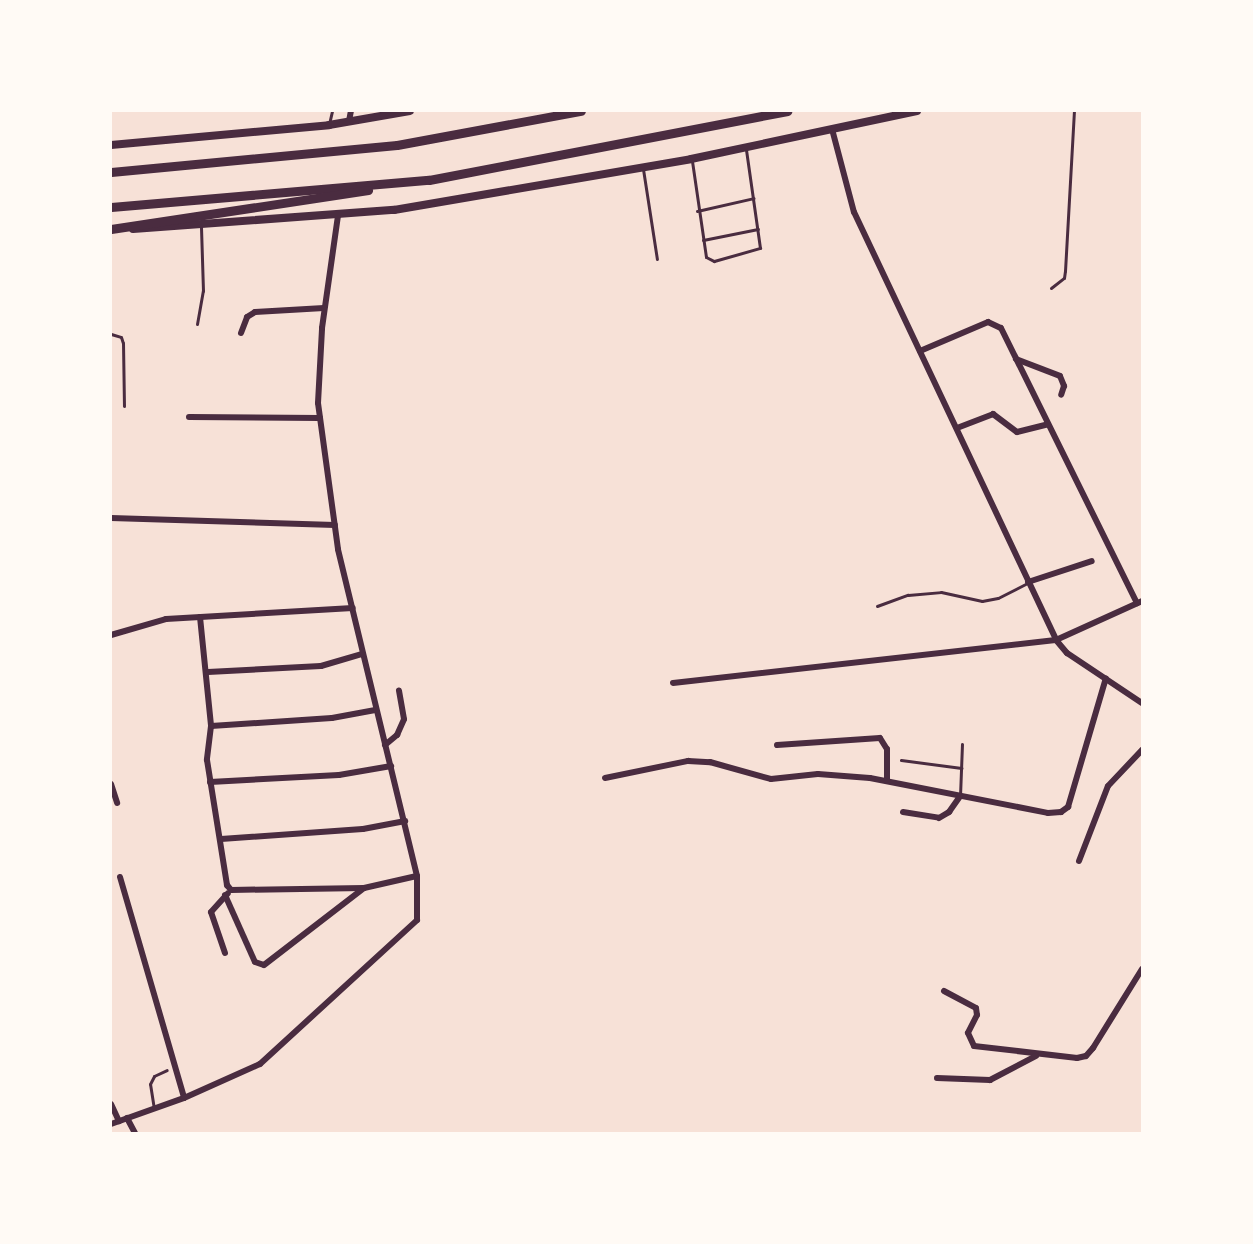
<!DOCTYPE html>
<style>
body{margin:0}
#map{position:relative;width:1253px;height:1244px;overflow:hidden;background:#f7e1d7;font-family:"Alegreya Sans",sans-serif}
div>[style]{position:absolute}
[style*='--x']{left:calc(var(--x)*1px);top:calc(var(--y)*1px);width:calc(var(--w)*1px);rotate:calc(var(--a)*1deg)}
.service>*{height:3px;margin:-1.5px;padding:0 1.5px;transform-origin:1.5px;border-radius:1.5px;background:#4a2c40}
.minor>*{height:6px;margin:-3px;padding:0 3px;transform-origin:3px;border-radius:3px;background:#4a2c40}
.secondary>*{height:8px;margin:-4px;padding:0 4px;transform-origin:4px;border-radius:4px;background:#4a2c40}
.trunk>*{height:9px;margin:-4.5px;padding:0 4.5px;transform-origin:4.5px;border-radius:4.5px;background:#4a2c40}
span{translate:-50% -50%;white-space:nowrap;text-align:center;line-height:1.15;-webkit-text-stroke:6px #fffaf5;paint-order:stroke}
.frame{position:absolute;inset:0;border:112px solid #fffaf5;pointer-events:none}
</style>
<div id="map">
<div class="service">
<div style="--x:329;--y:124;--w:13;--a:-77"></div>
<div style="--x:692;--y:161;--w:97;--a:81.7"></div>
<div style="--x:706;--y:257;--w:9;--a:27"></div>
<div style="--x:714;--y:261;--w:48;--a:-15.8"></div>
<div style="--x:760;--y:248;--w:99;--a:-98.1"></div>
<div style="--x:643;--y:169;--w:91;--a:81.2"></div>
<div style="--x:697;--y:211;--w:58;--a:-12.8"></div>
<div style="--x:703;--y:240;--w:56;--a:-11.3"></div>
<div style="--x:1051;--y:288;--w:16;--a:-38"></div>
<div style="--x:1064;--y:278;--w:7;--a:-82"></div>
<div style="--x:1065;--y:271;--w:160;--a:-86.8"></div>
<div style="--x:197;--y:324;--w:34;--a:-80"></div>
<div style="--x:203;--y:291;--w:64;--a:-91.8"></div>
<div style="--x:111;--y:334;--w:10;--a:17"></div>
<div style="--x:121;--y:337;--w:6;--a:72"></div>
<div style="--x:123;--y:343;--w:63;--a:89.1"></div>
<div style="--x:877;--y:606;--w:33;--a:-20"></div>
<div style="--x:908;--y:595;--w:33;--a:-5"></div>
<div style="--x:941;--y:592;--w:42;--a:12.4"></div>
<div style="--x:982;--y:601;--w:16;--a:-11"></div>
<div style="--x:998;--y:598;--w:33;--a:-27"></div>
<div style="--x:901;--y:760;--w:61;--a:7.6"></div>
<div style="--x:960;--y:796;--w:52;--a:-87.8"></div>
<div style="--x:154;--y:1109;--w:25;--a:-99"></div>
<div style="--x:150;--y:1084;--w:9;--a:-63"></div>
<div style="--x:154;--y:1076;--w:14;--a:-25"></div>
</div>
<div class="minor">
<div style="--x:349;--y:121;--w:10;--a:-79"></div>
<div style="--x:832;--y:129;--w:86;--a:75.2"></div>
<div style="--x:854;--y:212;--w:473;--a:64.7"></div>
<div style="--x:1056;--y:640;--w:17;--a:50"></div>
<div style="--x:1067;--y:653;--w:90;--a:33.7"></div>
<div style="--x:241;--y:333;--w:17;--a:-69"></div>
<div style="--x:247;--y:317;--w:9;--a:-32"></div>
<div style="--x:255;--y:312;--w:69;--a:-3.3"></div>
<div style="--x:920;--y:351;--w:74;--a:-23.1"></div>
<div style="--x:988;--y:322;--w:14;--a:25"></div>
<div style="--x:1001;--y:328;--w:307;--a:63.7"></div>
<div style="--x:1016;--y:359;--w:47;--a:21.1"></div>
<div style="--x:1060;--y:376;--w:11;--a:68"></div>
<div style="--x:1064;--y:386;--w:9;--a:108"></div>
<div style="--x:189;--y:417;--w:131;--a:0.4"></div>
<div style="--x:957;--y:428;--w:39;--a:-21"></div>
<div style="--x:993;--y:414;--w:30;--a:37"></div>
<div style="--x:1017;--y:432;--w:32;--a:-14"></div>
<div style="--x:111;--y:518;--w:224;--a:1.8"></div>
<div style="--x:1028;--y:582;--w:67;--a:-18.2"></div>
<div style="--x:200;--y:617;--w:110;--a:84.2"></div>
<div style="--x:211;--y:726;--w:34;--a:97"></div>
<div style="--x:207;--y:760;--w:127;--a:80.9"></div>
<div style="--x:227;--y:885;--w:6;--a:51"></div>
<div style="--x:231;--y:890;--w:133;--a:-0.9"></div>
<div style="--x:364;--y:888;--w:54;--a:-12.8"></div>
<div style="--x:111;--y:635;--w:57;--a:-16.2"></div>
<div style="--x:166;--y:619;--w:187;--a:-3.4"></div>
<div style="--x:208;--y:672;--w:113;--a:-3"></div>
<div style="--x:321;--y:666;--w:43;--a:-16.3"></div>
<div style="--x:673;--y:683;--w:385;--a:-6.4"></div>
<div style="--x:1056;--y:640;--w:94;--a:-24.4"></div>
<div style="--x:211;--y:726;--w:121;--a:-3.8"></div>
<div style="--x:332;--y:718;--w:44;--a:-10.5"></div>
<div style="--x:385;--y:745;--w:16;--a:-40"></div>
<div style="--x:397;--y:735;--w:17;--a:-66"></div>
<div style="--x:404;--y:719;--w:29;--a:-100"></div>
<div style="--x:777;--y:745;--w:103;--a:-3.9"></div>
<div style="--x:880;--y:738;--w:13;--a:58"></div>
<div style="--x:887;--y:749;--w:32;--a:90"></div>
<div style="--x:605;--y:778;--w:85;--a:-11.6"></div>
<div style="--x:688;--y:761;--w:22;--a:3"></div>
<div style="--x:710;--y:762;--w:63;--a:15.6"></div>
<div style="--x:771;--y:779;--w:47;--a:-6.1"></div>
<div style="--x:818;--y:774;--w:52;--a:4.4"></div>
<div style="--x:870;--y:778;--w:181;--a:11.1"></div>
<div style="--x:1048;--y:813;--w:13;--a:-4"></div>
<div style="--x:1061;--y:812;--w:9;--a:-36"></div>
<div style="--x:1068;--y:807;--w:134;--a:-73.6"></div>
<div style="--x:210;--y:782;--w:129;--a:-3.1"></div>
<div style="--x:339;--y:775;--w:53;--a:-9.8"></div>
<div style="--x:111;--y:784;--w:20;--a:72"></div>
<div style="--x:903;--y:812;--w:36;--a:9"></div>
<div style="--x:939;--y:818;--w:12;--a:-31"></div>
<div style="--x:949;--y:812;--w:19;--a:-55"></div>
<div style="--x:221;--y:839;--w:142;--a:-4"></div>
<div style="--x:363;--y:829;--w:43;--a:-10.8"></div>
<div style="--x:1079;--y:861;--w:80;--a:-68.9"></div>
<div style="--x:1108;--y:786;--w:50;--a:-46.6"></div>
<div style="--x:120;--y:877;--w:230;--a:73.8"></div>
<div style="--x:225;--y:895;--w:73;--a:65.9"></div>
<div style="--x:255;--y:962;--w:9;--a:18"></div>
<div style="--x:264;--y:965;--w:126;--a:-37.6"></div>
<div style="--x:225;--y:953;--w:43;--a:-108.9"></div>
<div style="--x:211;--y:912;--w:25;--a:-48"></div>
<div style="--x:944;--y:991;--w:36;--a:28"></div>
<div style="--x:976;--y:1008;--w:7;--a:82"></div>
<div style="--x:977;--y:1015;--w:20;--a:117"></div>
<div style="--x:968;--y:1033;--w:14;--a:65"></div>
<div style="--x:974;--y:1046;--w:104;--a:6.6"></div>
<div style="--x:1077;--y:1058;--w:9;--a:-13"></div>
<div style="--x:1086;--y:1056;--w:11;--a:-49"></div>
<div style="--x:1093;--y:1048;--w:93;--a:-58.2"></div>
<div style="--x:937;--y:1078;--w:53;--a:2.2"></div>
<div style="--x:990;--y:1080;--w:52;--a:-27.6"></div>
<div style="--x:111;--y:1104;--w:19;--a:65"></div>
<div style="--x:127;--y:1118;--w:17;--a:62"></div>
<div style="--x:111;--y:1124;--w:77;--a:-19.6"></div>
<div style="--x:184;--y:1098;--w:83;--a:-24.1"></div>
<div style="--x:260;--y:1064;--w:213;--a:-42.5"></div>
<div style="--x:417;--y:920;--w:44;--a:-90"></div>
<div style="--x:417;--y:876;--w:336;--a:-103.6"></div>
<div style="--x:338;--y:549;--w:147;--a:-97.8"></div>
<div style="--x:318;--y:403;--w:75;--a:-86.9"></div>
<div style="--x:322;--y:328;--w:113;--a:-81.9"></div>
</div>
<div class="secondary">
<div style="--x:111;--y:145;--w:219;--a:-5.2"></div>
<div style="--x:329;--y:125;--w:82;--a:-9.8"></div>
<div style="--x:133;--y:229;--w:262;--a:-4.2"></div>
<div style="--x:394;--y:210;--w:301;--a:-9.7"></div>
<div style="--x:691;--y:159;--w:231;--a:-12"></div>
</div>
<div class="trunk">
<div style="--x:111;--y:172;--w:287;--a:-5.4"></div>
<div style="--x:397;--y:145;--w:187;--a:-10.5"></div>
<div style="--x:111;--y:207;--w:319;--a:-4.9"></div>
<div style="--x:429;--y:180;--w:365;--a:-10.9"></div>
<div style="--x:111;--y:229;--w:260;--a:-8.6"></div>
</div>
<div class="frame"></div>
</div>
